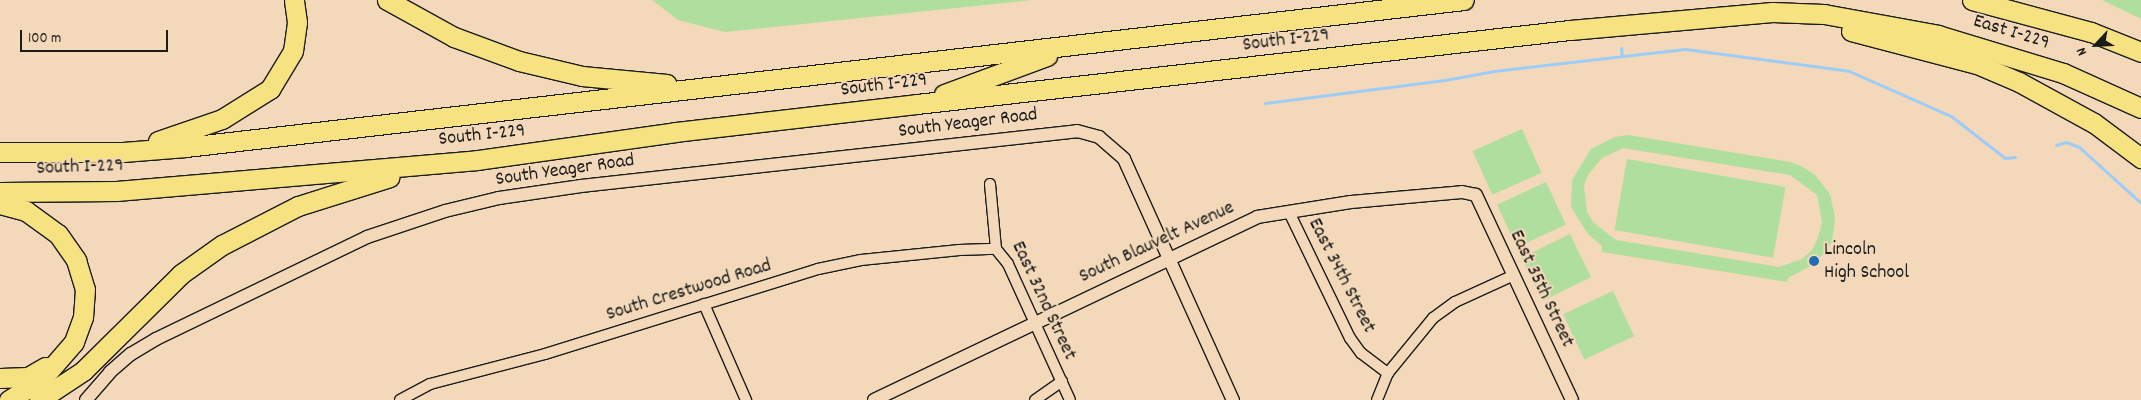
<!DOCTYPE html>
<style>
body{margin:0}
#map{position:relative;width:2141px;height:400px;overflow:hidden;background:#f3d9ba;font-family:Dekko,sans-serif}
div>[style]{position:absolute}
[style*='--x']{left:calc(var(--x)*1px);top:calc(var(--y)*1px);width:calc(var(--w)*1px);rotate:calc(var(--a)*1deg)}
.green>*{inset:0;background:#afde9e;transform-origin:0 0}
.stream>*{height:3px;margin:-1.5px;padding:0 1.5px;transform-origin:1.5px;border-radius:1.5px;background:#9eccf9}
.roads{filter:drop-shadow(1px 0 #1c1c1c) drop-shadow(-1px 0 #1c1c1c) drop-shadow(0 1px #1c1c1c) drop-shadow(0 -1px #1c1c1c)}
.minor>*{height:10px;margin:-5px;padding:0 5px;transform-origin:5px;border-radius:5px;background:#f3d9ba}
.tertiary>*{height:12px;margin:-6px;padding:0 6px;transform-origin:6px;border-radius:6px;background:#f3d9ba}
.motorway>*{height:19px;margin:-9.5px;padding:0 9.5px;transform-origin:9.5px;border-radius:9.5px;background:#f6e281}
.dots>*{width:14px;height:14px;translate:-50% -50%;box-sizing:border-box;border:2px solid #f3d9ba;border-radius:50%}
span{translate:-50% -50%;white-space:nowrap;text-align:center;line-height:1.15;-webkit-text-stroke:4px #f3d9ba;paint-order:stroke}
.street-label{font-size:20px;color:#1c1c1c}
.poi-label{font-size:20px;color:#1c1c1c}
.left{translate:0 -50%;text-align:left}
.north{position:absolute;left:2071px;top:20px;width:50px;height:50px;-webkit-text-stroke:4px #f3d9ba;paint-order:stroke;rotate:245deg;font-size:14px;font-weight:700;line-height:20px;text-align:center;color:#1c1c1c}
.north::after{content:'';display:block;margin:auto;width:18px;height:22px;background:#1c1c1c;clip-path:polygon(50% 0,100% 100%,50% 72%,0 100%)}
.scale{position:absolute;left:20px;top:30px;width:148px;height:22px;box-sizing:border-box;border:2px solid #1c1c1c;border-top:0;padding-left:6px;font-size:15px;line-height:18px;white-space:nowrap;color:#1c1c1c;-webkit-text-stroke:4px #f3d9ba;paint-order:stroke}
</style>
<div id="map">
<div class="green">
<div style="clip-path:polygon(652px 0,1032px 0,725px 32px,678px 20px)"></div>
<div style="clip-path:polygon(2102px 0,2141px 0,2141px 19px)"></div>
<div style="left:1522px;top:129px;width:48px;height:54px;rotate:66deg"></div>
<div style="clip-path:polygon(evenodd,1628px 135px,1790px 162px,1803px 167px,1814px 174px,1830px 194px,1835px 218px,1832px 242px,1816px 263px,1788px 278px,1787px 282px,1602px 252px,1602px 246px,1588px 234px,1571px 207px,1572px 180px,1591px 149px,1615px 137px,1628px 135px,1623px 148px,1790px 175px,1817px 195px,1822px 222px,1818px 238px,1812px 250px,1802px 259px,1779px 267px,1616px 240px,1593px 222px,1587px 212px,1584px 186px,1588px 175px,1602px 158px,1623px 148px)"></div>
<div style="left:1627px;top:159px;width:161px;height:72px;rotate:10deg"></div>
<div style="left:1546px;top:182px;width:47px;height:54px;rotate:65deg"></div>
<div style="left:1570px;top:234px;width:48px;height:54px;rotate:64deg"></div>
<div style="left:1613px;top:291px;width:50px;height:55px;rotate:65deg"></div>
</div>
<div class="stream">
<div style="--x:1621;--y:48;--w:8;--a:83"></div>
<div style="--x:1265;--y:103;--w:181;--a:-7.3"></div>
<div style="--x:1445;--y:80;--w:50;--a:-10.4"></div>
<div style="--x:1494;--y:71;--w:192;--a:-6.6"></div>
<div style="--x:1685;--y:49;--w:165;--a:7.6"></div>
<div style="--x:1849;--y:71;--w:111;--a:23.8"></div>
<div style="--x:1951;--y:116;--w:68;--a:37.9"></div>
<div style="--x:2005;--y:158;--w:10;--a:-6"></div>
<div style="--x:2056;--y:145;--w:10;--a:-17"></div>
<div style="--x:2066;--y:142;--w:14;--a:21"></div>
<div style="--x:2079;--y:147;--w:84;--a:42.1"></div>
</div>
<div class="roads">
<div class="minor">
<div style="--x:990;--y:184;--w:65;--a:84.7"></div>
<div style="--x:996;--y:249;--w:19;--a:51"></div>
<div style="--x:1008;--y:264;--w:149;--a:65.5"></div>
<div style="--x:1289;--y:212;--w:140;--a:64.2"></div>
<div style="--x:1350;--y:338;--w:19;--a:54"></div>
<div style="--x:1361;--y:353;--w:34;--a:37"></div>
<div style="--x:704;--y:304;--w:105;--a:66.4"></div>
<div style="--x:400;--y:400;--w:34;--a:-28"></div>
<div style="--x:430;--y:384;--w:119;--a:-14.6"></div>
<div style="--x:545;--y:354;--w:286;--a:-17.3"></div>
<div style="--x:818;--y:269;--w:44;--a:-11.8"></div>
<div style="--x:861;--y:260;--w:99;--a:-5.8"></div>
<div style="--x:959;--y:250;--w:37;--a:-2"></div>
<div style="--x:1035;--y:400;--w:33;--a:-35"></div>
<div style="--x:1377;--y:400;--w:29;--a:-68"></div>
<div style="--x:1388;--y:373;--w:71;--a:-50.7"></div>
<div style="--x:1433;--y:318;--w:27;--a:-36"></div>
<div style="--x:1455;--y:302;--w:65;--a:-24.6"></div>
</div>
<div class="tertiary">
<div style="--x:86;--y:400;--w:37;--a:-49"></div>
<div style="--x:110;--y:372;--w:28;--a:-41"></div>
<div style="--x:131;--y:354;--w:29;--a:-31"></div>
<div style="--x:156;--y:339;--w:234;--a:-25.8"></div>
<div style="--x:367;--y:237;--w:82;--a:-18.4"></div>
<div style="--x:445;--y:211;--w:56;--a:-13.5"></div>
<div style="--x:499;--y:198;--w:83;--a:-8.3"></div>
<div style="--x:581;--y:186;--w:499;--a:-6.3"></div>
<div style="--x:1077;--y:131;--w:23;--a:15"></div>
<div style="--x:1099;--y:137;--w:33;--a:41"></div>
<div style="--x:1124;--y:159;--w:265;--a:65.7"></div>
<div style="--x:874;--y:400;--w:424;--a:-25.5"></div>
<div style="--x:1257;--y:217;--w:95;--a:-9.1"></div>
<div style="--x:1351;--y:202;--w:111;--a:-5.1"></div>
<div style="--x:1462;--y:192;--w:14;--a:12"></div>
<div style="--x:1476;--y:195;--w:226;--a:64.9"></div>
</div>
<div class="motorway">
<div style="--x:387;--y:0;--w:77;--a:28.9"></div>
<div style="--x:454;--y:37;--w:69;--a:20.3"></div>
<div style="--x:519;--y:61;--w:65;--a:13.4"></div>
<div style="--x:582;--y:76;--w:85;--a:5.4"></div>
<div style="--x:1972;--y:0;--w:123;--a:15.1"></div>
<div style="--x:2091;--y:32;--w:54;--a:21.8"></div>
<div style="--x:1851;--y:31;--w:130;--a:14.7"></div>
<div style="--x:1977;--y:64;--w:46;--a:23.2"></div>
<div style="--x:2019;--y:82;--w:85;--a:28.7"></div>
<div style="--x:2094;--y:123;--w:59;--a:36.7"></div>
<div style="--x:944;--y:94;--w:110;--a:-20.3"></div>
<div style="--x:158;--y:141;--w:68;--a:-19"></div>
<div style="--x:222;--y:119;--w:57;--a:-32"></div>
<div style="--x:270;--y:89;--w:44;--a:-58.8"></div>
<div style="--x:293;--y:51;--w:29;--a:-82"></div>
<div style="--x:297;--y:22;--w:22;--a:-98"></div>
<div style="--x:0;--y:152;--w:123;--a:0"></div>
<div style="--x:123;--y:152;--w:63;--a:-4.5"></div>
<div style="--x:186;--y:147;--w:1286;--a:-6.56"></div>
<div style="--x:0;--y:192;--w:117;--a:-0.5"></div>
<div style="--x:117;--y:191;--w:361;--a:-4.9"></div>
<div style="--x:477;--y:160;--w:200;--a:-8"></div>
<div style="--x:675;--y:132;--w:244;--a:-6.6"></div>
<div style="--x:917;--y:104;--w:657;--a:-6.47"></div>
<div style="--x:1570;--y:30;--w:203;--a:-5.1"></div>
<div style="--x:1772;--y:12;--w:52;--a:2.2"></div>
<div style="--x:1824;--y:14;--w:116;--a:10.4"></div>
<div style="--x:1938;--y:35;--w:131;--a:16.9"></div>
<div style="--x:2063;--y:73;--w:85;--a:24.2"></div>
<div style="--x:0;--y:204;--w:27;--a:15"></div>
<div style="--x:26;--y:211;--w:39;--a:36"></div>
<div style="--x:58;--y:234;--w:32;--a:55"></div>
<div style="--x:76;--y:260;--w:30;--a:73"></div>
<div style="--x:85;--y:289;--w:28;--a:94"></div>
<div style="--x:83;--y:317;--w:27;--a:110"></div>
<div style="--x:74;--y:342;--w:50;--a:131"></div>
<div style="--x:41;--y:380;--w:38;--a:148"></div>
<div style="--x:0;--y:378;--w:28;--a:-2"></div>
<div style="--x:28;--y:377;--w:20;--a:-30"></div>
<div style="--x:39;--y:400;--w:53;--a:-33.4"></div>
<div style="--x:83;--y:371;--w:138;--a:-44.7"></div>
<div style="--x:181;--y:274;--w:50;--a:-35.3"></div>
<div style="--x:222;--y:245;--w:85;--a:-27.2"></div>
<div style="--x:298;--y:206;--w:96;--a:-17.5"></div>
</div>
</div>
<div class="dots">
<div style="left:1814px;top:261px;background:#1f6fb2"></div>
</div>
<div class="street-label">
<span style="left:2011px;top:33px;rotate:17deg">East I-229</span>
<span style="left:1286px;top:41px;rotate:-7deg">South I-229</span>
<span style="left:884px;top:86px;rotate:-7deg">South I-229</span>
<span style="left:968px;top:124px;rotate:-7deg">South Yeager Road</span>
<span style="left:482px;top:136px;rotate:-6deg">South I-229</span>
<span style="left:80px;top:168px;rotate:-2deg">South I-229</span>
<span style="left:565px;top:171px;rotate:-8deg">South Yeager Road</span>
<span style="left:1157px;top:243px;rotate:-25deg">South Blauvelt Avenue</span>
<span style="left:1341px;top:276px;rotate:63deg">East 34th Street</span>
<span style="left:1541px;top:289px;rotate:65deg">East 35th Street</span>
<span style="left:689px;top:291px;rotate:-17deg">South Crestwood Road</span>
<span style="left:1043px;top:301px;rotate:65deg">East 32nd Street</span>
</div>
<div class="poi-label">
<span class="left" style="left:1824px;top:262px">Lincoln<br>High School</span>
</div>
<div class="north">N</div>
<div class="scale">100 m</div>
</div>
